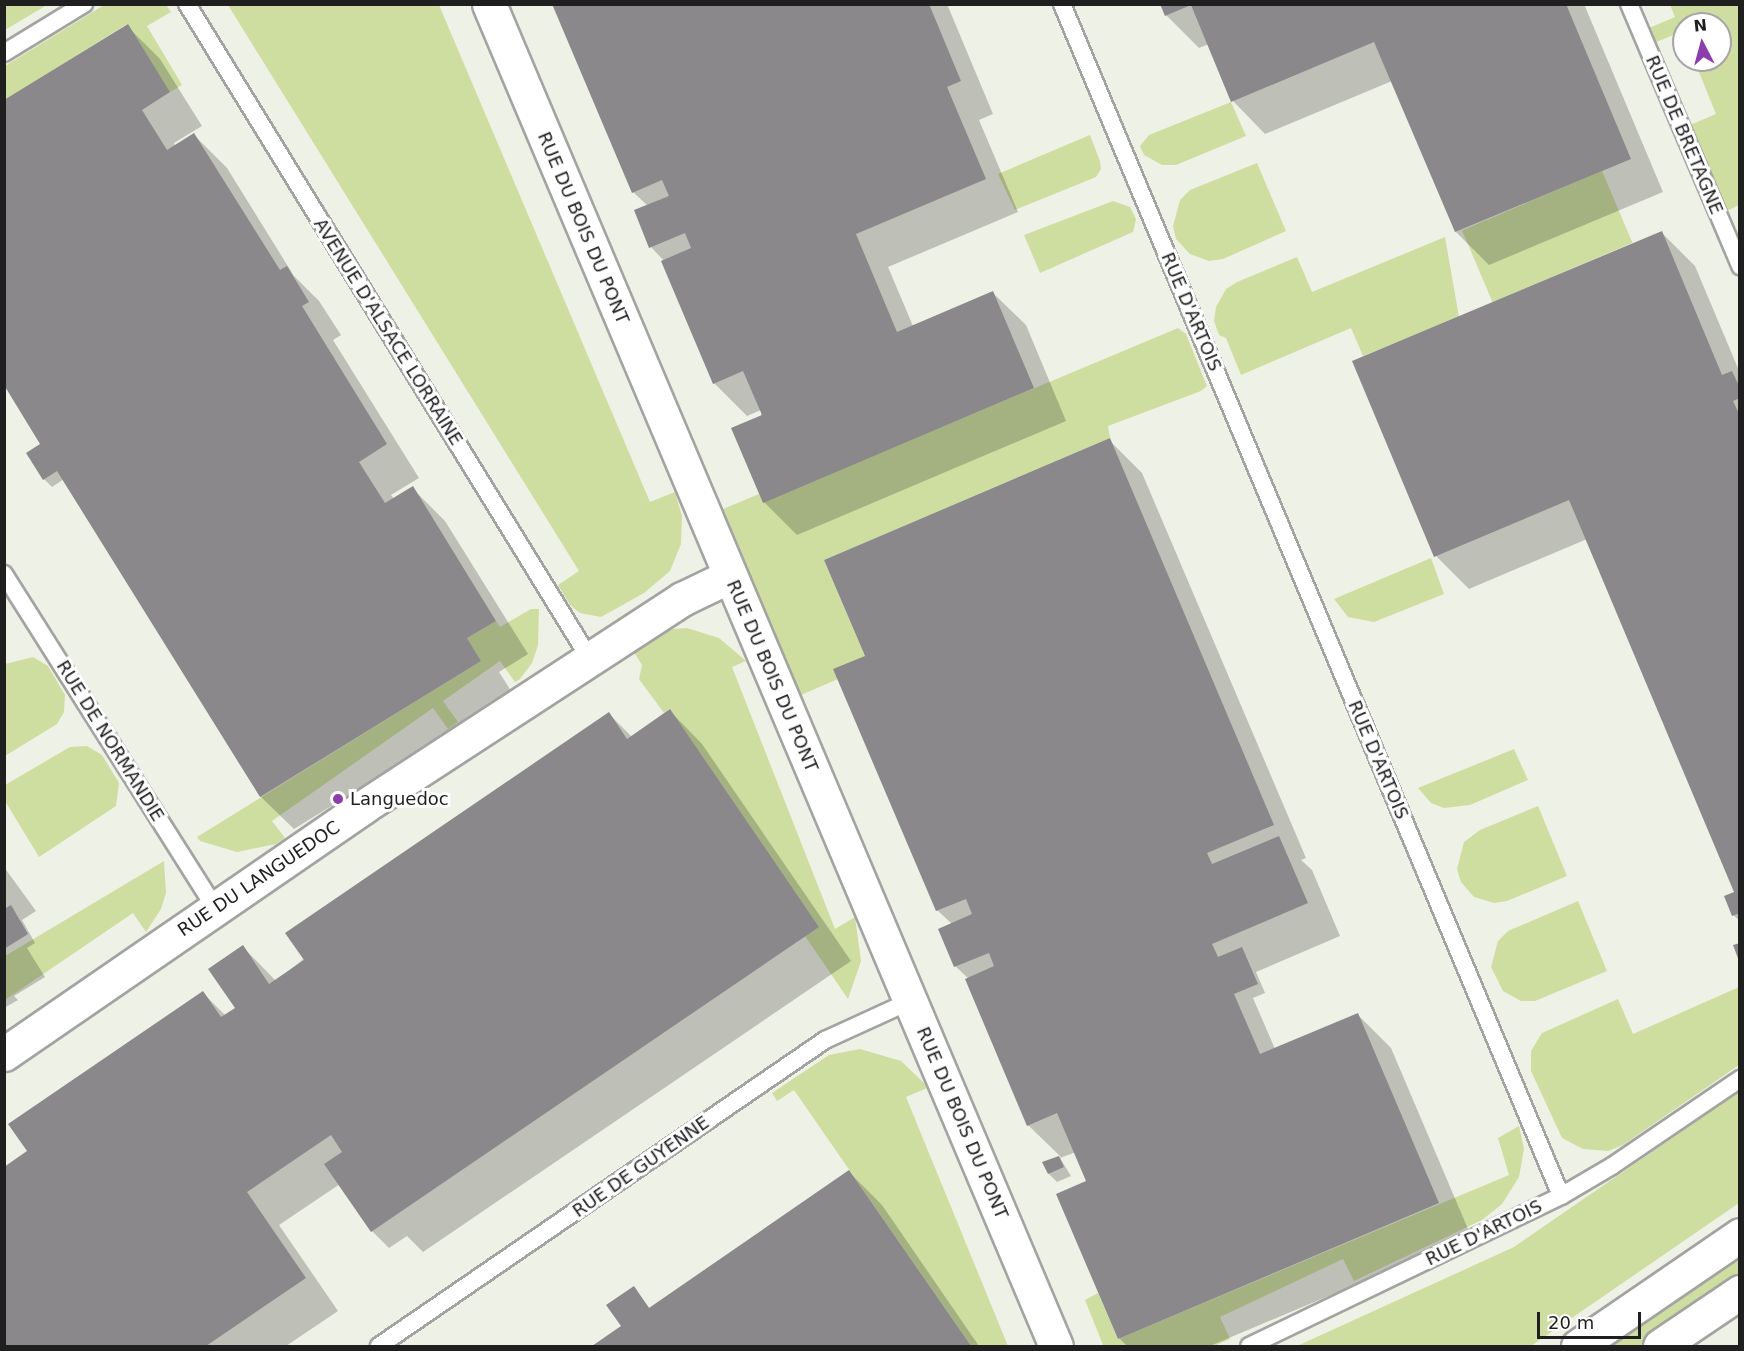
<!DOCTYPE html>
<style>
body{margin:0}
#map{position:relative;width:1744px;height:1351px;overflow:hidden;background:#f9faf6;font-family:"DejaVu Sans",sans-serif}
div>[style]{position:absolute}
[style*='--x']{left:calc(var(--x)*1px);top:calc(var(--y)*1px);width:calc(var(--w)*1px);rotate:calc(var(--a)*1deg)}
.built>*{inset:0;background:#eef1e6}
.green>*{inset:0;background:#cedea1;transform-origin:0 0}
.shadow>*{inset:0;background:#0003}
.building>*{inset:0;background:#8a888a}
.roads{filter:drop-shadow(2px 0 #a3a4a1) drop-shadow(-2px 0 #a3a4a1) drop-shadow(0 2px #a3a4a1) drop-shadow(0 -2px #a3a4a1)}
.service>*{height:16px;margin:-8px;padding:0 8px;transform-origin:8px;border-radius:8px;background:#fff}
.minor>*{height:33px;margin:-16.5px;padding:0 16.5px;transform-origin:16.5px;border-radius:16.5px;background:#fff}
.tertiary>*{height:33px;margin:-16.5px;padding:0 16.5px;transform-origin:16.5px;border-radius:16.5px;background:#fff}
.dots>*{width:16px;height:16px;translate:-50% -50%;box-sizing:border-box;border:3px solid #fff;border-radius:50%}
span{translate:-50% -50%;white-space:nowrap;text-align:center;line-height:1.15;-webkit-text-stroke:6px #fff;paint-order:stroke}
.street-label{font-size:18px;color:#1e1f1e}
.poi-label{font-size:18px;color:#1e1f1e}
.left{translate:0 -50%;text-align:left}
.frame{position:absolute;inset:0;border:6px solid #1e1f1e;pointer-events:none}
.north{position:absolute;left:1672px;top:12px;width:60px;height:60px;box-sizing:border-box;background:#fff;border:2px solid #a5a5a5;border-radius:50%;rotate:354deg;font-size:16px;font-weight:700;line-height:24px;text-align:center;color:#1e1f1e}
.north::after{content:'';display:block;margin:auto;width:21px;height:27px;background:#8d3dac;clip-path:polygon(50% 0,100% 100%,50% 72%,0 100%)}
.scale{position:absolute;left:1537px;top:1312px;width:104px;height:27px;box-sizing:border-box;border:3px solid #1e1f1e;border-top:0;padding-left:8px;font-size:18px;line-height:21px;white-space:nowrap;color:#1e1f1e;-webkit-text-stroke:4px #fff;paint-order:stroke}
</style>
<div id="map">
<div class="built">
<div style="clip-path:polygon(evenodd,5px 5px,1739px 5px,1739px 1346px,5px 1346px,5px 5px,1684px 24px,1720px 24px,1720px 60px,1684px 60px,1684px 24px)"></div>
</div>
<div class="green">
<div style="clip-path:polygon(5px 4px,47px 4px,47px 5px,5px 30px)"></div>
<div style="clip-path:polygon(104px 5px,166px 5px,171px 12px,147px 26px,182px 85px,170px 92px,127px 24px,5px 100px,5px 66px)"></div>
<div style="clip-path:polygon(228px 5px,439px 5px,650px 502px,675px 492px,682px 516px,681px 544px,670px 571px,644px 593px,601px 617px,580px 613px,570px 605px,558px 585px,579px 571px)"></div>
<div style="clip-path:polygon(1670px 5px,1739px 5px,1739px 205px,1727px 211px,1690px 125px,1716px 114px,1694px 60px,1720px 60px,1720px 24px,1684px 24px,1684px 37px,1681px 32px,1656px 42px,1649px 28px,1675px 17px)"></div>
<div style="clip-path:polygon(1231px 102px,1246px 136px,1176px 165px,1162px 165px,1144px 155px,1140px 146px,1149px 135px)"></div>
<div style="clip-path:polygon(1090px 135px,1100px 161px,1101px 169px,1096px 177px,1015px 210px,998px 174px)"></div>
<div style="clip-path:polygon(1257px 163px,1286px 231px,1223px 259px,1209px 261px,1190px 254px,1176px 239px,1173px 226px,1180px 200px,1190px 190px)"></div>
<div style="left:1602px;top:171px;width:78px;height:152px;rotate:67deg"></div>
<div style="clip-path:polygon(1113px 201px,1130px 207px,1136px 219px,1133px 232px,1040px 273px,1024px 235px)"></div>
<div style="clip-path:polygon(1445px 237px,1459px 317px,1363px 356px,1351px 328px,1241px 375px,1226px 338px,1219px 335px,1214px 321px,1216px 307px,1226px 289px,1237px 282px,1297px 257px,1312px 292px)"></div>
<div style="clip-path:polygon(1178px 328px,1186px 334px,1207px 386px,1201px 391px,1108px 426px,1110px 438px,824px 560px,865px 656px,838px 679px,801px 695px,723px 509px,759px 494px,763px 502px)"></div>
<div style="clip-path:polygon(1431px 558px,1444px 594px,1374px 622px,1348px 617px,1334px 599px)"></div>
<div style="clip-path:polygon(531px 609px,539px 609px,538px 645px,532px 663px,520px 679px,515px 682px,500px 661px,443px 701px,458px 722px,448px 729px,433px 708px,272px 821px,285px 838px,276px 844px,237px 852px,200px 841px,197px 837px,481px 661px,467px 638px,496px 621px,500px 627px)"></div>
<div style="clip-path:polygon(687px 628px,719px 638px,746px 661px,732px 667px,835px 929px,855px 917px,861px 961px,848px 999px,805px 936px,819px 927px,669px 709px,664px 713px,639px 679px,642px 665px,630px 646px,662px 630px)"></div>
<div style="clip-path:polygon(33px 657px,48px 666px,65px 695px,64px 712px,57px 724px,5px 756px,5px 664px)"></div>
<div style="clip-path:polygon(87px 746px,102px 755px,119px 783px,116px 806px,39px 857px,5px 801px,5px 785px,70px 747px)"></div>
<div style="clip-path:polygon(1514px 749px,1528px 780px,1470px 805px,1444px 808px,1431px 803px,1418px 788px)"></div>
<div style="clip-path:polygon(1538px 806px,1567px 876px,1507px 901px,1494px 903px,1474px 897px,1461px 882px,1457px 869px,1464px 842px,1480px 830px)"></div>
<div style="clip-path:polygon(164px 861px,166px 893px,161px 909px,146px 932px,133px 913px,5px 1000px,5px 956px)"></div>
<div style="clip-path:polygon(1578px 901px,1607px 971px,1535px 1001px,1521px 1001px,1503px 991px,1491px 967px,1498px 941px,1508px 931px)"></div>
<div style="clip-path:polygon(1739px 987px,1739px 1065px,1623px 1145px,1608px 1151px,1583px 1149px,1562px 1138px,1531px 1071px,1531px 1051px,1542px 1033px,1618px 999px,1633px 1034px)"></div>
<div style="clip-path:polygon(860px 1049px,901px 1061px,925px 1084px,927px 1088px,906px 1097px,1008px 1346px,971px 1346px,794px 1090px,777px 1101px,772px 1093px,829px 1055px)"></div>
<div style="clip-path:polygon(1739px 1092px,1739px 1203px,1531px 1346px,1297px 1346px,1514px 1247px)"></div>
<div style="clip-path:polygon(1519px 1126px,1524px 1149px,1519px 1177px,1502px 1204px,1482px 1220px,1354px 1281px,1343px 1259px,1220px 1317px,1230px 1339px,1214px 1346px,1100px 1346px,1103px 1345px,1085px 1300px,1098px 1293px,1118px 1339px,1509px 1175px,1498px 1138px)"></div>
<div style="clip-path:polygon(1739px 1248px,1739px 1278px,1640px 1346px,1597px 1346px)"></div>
</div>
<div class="shadow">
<div style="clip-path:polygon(554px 4px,947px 4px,993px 114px,979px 120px,1018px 212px,888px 267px,913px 326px,993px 293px,1026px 325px,1066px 421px,797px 535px,764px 502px,761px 410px,747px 416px,714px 383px,664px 261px,651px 247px,636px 211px,648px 206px,633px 192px)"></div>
<div style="clip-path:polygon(1161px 4px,1584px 4px,1663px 192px,1489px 265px,1456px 232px,1392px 81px,1265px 134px,1233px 101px,1209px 44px,1199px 48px,1166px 15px)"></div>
<div style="clip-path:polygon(127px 26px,160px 59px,202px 126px,174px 143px,175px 146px,194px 135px,227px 168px,294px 276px,319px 301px,341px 335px,333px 340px,419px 478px,391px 495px,394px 499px,412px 488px,445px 521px,528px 654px,499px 672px,513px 694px,294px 829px,261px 797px,64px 479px,52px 487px,44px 479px,40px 446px)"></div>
<div style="clip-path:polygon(1662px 233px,1695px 266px,1740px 373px,1740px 921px,1733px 915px,1736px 893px,1587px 539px,1469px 589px,1436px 556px)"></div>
<div style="clip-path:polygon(1109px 440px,1142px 473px,1306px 858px,1301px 860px,1312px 870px,1340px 936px,1256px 972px,1265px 993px,1253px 998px,1275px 1049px,1358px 1015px,1391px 1048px,1471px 1236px,1210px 1346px,1127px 1346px,1119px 1338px,1088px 1182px,1076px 1152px,1060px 1158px,1071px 1176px,1057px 1182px,1049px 1174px,1044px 1163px,1061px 1157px,1028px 1125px,969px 979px,955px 966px,952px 924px,937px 910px,867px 657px)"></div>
<div style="clip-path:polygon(670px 711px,702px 744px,851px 961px,423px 1252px,407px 1236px,389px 1248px,372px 1231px,340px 1184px,279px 1225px,338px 1311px,286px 1346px,4px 1346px,4px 1169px,29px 1152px,203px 993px,226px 1016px,237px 1008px,243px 947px,276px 981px,609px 714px,632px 737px)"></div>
<div style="clip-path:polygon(4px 867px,36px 911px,22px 920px,35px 943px,27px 948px,45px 977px,14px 996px,18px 1000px,4px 1008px)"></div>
<div style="clip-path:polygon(849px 1172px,882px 1205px,979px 1346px,595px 1346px,624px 1327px,634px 1288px,650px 1309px)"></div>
</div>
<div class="building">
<div style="clip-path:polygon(552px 4px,929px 4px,961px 81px,947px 87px,986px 179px,856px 234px,897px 332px,993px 291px,1034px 388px,763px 503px,731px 428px,762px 415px,743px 371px,713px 384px,661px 261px,691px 248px,685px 233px,649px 248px,634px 210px,669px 196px,662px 180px,632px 193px)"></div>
<div style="clip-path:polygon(1160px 4px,1566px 4px,1631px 159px,1455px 232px,1374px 42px,1231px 102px,1191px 5px,1165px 16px)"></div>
<div style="clip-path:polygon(128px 24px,170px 92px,142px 110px,167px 150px,194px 133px,280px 270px,287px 266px,309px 302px,302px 306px,387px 444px,359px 462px,385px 503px,413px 486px,496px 621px,467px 638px,481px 661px,260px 797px,57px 471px,43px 480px,26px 453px,40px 444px,4px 385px,4px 100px)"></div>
<div style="clip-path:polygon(1662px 231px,1722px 375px,1732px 371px,1740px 388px,1740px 398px,1733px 401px,1740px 416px,1740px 913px,1732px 916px,1724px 896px,1734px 892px,1569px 500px,1434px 557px,1352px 361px)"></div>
<div style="clip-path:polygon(1110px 438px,1274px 825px,1207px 853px,1212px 864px,1279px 836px,1308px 903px,1212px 944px,1218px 957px,1242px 947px,1258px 984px,1234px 994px,1260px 1054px,1358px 1013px,1439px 1203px,1118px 1339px,1056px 1194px,1086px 1181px,1057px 1113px,1027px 1126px,965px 979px,994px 966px,989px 953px,954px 967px,938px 929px,972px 914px,966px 899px,936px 911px,833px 669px,865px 656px,824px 560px)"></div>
<div style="clip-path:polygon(670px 709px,819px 927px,371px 1232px,324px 1164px,342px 1152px,331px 1135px,247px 1192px,306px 1278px,206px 1346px,4px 1346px,4px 1167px,27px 1151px,8px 1124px,203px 991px,221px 1017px,235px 1008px,208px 969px,243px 945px,269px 984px,304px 960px,285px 933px,609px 712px,627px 739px)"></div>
<div style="clip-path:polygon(11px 905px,28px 934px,4px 949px,4px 909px)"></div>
<div style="clip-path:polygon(1740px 943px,1740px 961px,1739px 961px,1733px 945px)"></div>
<div style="clip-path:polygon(1059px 1156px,1064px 1167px,1048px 1174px,1042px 1162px)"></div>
<div style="clip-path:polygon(849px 1170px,971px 1346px,592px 1346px,621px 1326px,606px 1305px,634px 1286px,649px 1308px)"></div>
</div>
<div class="roads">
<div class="service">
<div style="--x:187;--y:4;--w:769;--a:58.4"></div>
<div style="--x:1062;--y:4;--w:1292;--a:67.28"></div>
<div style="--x:1561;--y:1196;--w:346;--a:154.3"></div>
<div style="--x:1629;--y:4;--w:285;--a:67"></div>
<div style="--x:4;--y:53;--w:94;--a:-31.5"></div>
<div style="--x:4;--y:574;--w:395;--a:57.7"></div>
<div style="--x:1561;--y:1196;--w:59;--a:-30.5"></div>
<div style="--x:1612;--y:1166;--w:155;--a:-34.2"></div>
<div style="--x:379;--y:1346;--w:541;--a:-34.45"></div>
<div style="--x:825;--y:1040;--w:94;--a:-24.6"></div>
</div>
<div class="minor">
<div style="--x:489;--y:4;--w:1457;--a:67.1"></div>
<div style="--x:4;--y:1054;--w:436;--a:-34.5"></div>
<div style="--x:363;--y:807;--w:381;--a:-33.1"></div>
<div style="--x:682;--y:599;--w:53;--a:-25.6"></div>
</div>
<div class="tertiary">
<div style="--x:1578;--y:1346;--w:196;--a:-34.4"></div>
<div style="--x:1660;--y:1346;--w:97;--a:-34"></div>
</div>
</div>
<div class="dots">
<div style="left:338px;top:799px;background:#8d3dac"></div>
</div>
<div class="street-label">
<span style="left:1684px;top:135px;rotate:67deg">RUE DE BRETAGNE</span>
<span style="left:583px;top:228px;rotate:67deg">RUE DU BOIS DU PONT</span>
<span style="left:1191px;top:312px;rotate:67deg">RUE D'ARTOIS</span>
<span style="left:388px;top:332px;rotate:58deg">AVENUE D'ALSACE LORRAINE</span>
<span style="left:772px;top:676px;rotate:67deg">RUE DU BOIS DU PONT</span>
<span style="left:110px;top:741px;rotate:58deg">RUE DE NORMANDIE</span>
<span style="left:1378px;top:760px;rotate:67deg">RUE D'ARTOIS</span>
<span style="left:259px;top:879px;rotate:-34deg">RUE DU LANGUEDOC</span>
<span style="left:962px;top:1123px;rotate:67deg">RUE DU BOIS DU PONT</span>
<span style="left:641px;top:1167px;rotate:-35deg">RUE DE GUYENNE</span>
<span style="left:1484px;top:1233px;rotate:-26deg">RUE D'ARTOIS</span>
</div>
<div class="poi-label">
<span class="left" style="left:350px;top:799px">Languedoc</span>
</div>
<div class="frame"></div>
<div class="north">N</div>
<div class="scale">20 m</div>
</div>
